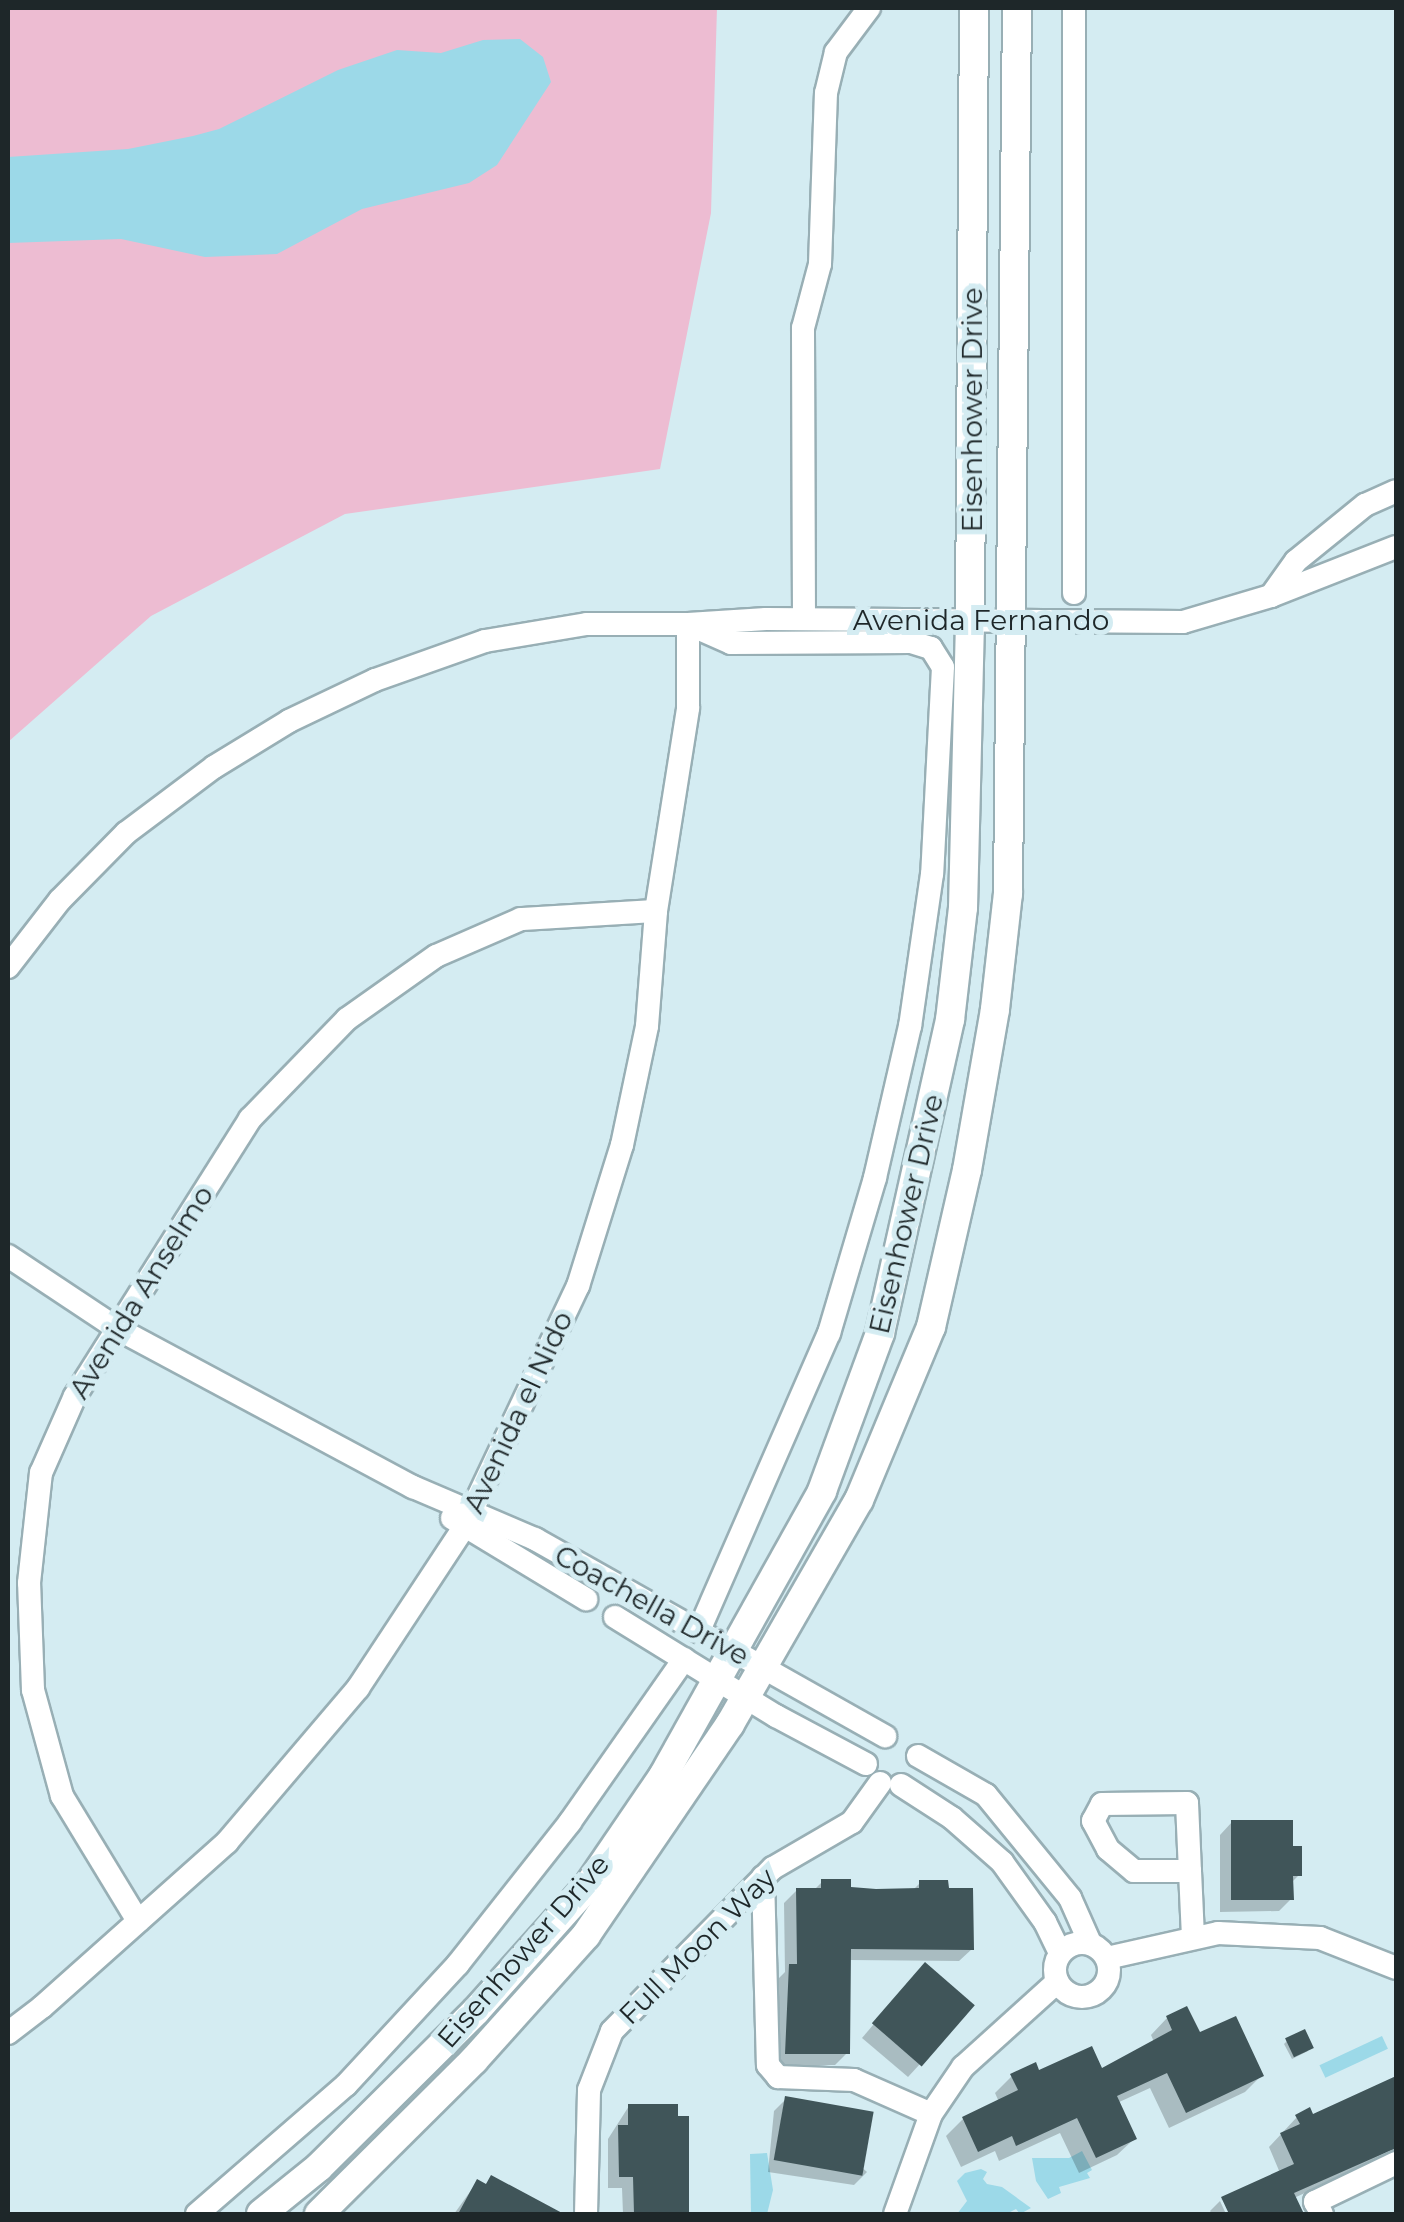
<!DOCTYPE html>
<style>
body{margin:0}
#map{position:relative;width:1404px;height:2222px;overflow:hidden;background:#d4ecf2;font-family:Montserrat,sans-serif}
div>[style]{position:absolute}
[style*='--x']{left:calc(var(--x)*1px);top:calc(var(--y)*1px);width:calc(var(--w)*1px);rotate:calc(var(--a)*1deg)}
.green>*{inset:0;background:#edbcd2}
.water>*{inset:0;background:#9cd9e8;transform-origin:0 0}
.shadow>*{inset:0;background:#0003}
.building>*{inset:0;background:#405559;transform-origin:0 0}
.roads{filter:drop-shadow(2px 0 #98afb5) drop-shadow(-2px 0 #98afb5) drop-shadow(0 2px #98afb5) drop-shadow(0 -2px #98afb5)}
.minor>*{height:22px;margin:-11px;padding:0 11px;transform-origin:11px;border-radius:11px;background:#fff}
.minor>.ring{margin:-11px;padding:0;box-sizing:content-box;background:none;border:22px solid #fff;border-radius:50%}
.major>*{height:28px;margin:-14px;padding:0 14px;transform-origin:14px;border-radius:14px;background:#fff}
span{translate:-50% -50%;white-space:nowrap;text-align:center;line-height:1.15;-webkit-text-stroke:10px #d4ecf2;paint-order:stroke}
.street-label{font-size:28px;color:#1e2729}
.frame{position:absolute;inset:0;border:10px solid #1e2729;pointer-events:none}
</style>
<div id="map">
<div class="green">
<div style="clip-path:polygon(8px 8px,717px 8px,711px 213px,660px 469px,345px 514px,151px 616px,8px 742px)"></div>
</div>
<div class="water">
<div style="clip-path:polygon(520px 39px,543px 57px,551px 82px,497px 165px,469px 183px,362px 209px,277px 254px,205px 257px,121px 239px,8px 243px,8px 157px,128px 149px,193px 136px,219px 129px,338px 70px,397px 50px,441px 53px,483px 40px)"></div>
<div style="left:1382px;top:2036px;width:14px;height:69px;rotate:65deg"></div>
<div style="clip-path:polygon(1082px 2151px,1092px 2170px,1087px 2173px,1090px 2178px,1059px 2187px,1061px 2193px,1048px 2199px,1036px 2181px,1032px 2158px,1069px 2158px)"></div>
<div style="clip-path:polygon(767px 2153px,773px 2190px,767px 2214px,751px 2214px,750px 2154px)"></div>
<div style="clip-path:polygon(981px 2169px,987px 2172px,983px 2179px,987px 2184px,1002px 2187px,1031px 2208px,1020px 2214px,1016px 2209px,1006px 2214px,957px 2214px,967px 2201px,957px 2181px,965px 2173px)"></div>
</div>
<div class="shadow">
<div style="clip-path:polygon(1232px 1822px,1291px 1848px,1299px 1875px,1291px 1883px,1291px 1899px,1279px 1911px,1220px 1912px,1220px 1835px)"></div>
<div style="clip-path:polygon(822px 1882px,849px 1890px,912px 1891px,920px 1883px,972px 1949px,959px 1961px,849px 1960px,847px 2053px,835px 2065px,774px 2065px,778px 1979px,785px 1972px,784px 1903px,797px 1890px,814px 1890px)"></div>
<div style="clip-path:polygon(913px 1978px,920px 2064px,908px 2077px,862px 2038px)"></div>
<div style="clip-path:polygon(1167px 2018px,1261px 2076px,1245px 2092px,1169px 2128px,1150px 2088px,1117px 2103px,1134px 2139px,1117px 2155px,1079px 2173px,1060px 2133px,999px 2161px,995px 2151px,961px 2167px,946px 2136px,963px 2119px,999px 2102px,995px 2093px,1012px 2076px,1101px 2071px,1154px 2042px,1151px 2035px)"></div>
<div style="clip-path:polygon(1287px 2041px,1308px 2051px,1292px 2059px,1284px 2044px)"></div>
<div style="clip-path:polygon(1396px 2078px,1396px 2151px,1294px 2198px,1302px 2214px,1232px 2214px,1225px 2200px,1221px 2200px,1280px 2173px,1269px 2147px,1297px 2117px,1312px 2117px)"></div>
<div style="clip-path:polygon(786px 2099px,867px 2172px,854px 2185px,768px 2172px,774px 2111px)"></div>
<div style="clip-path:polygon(629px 2106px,687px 2119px,689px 2214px,623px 2214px,622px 2188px,608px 2188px,608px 2139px)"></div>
<div style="clip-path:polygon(492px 2178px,540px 2204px,534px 2214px,454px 2214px,477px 2182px,484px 2186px)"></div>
<div style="clip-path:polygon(1220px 2201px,1226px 2214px,1212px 2214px,1210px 2211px)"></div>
</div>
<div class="building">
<div style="clip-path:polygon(1231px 1820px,1293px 1820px,1293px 1846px,1302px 1846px,1302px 1876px,1293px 1876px,1294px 1900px,1231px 1900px)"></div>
<div style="clip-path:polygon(821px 1879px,851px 1879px,851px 1887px,876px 1889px,919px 1888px,919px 1880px,948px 1880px,949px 1888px,973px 1888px,974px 1950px,851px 1949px,850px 2054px,785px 2054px,789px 1964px,797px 1964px,796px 1888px,821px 1888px)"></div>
<div style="left:925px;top:1962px;width:66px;height:81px;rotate:41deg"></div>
<div style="clip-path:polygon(1187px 2006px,1200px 2032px,1236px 2016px,1264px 2076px,1186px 2113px,1167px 2073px,1117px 2096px,1137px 2139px,1096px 2158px,1077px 2118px,1016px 2146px,1012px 2136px,978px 2152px,962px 2117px,1018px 2090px,1010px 2074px,1036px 2062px,1039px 2070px,1092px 2046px,1102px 2068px,1172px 2030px,1166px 2016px)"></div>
<div style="left:1305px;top:2029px;width:21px;height:22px;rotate:65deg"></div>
<div style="clip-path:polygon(1396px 2076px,1396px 2148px,1294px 2193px,1304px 2214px,1229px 2214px,1221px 2197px,1294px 2164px,1280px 2133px,1300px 2124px,1295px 2115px,1310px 2107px,1313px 2114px)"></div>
<div style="left:785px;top:2096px;width:90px;height:65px;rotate:10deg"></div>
<div style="clip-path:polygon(628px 2104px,678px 2104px,678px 2116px,689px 2116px,689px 2214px,634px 2214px,633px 2177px,619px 2177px,618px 2125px,628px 2125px)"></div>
<div style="clip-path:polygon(491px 2175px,564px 2214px,458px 2214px,477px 2179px,486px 2184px)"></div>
</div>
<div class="roads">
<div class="minor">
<div style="--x:1074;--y:593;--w:585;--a:-90"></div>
<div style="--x:1271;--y:596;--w:43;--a:-54.5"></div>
<div style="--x:1296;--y:561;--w:89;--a:-39.1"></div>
<div style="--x:1365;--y:505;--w:34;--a:-24"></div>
<div style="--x:804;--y:619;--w:291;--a:-90.2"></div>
<div style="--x:803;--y:328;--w:66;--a:-75.1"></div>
<div style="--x:820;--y:264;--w:171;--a:-88"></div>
<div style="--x:826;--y:93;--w:42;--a:-76.3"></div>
<div style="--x:836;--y:52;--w:55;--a:-53.1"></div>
<div style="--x:8;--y:967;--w:85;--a:-52.2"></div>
<div style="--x:60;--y:900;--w:94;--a:-45.4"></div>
<div style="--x:126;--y:833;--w:110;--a:-36.9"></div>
<div style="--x:214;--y:767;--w:88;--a:-31.5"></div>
<div style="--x:289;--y:721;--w:95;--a:-25.5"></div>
<div style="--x:375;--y:680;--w:117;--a:-19.5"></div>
<div style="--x:485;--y:641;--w:103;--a:-9.5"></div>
<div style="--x:587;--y:624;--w:101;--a:0"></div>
<div style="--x:688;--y:624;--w:47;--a:23.8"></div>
<div style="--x:731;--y:643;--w:180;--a:-0.3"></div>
<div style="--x:911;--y:642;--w:21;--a:17"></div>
<div style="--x:931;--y:648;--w:22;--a:58"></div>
<div style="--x:943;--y:667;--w:207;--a:93"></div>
<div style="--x:932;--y:874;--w:154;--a:98.2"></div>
<div style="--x:910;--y:1026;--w:156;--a:103"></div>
<div style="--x:875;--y:1178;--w:162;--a:106.5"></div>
<div style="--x:829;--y:1333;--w:325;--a:113.6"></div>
<div style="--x:8;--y:1256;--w:132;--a:33.6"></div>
<div style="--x:118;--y:1329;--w:335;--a:28.2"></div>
<div style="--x:413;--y:1487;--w:133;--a:23.1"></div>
<div style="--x:535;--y:1539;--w:402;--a:29.4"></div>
<div style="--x:452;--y:1518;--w:157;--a:31.2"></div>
<div style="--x:615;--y:1617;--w:189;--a:31.6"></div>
<div style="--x:776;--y:1716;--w:102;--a:28.1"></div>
<div style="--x:918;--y:1756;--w:78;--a:29.8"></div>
<div style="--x:986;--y:1795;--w:133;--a:50.8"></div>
<div style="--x:1070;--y:1898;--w:49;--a:66"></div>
<div style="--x:901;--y:1785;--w:61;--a:32.9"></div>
<div style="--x:952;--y:1818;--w:67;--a:41.3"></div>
<div style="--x:1002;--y:1862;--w:74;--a:54.4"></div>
<div style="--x:1045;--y:1922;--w:34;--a:64"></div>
<div style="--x:1190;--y:1871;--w:56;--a:180"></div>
<div style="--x:1134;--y:1871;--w:34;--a:-140"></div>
<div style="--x:1108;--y:1849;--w:32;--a:-118"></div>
<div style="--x:1093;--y:1821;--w:19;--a:-62"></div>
<div style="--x:1102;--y:1804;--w:85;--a:-0.7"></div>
<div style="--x:1187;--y:1803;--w:68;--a:87.5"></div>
<div style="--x:1190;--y:1871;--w:67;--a:87.4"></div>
<div style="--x:763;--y:1877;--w:188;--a:88.5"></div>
<div style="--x:768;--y:2065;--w:16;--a:50"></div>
<div style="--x:778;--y:2077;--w:76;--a:2.3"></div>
<div style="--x:854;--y:2080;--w:84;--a:23.8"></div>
<div style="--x:138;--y:1921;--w:146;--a:-121.3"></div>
<div style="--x:62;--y:1796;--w:110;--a:-105.3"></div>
<div style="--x:33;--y:1690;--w:107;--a:-92.1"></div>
<div style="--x:29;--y:1583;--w:111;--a:-83.8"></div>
<div style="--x:41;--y:1473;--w:84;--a:-66.2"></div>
<div style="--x:75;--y:1396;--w:328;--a:-57.7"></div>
<div style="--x:250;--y:1119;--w:139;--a:-45.9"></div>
<div style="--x:347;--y:1019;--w:109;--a:-35.3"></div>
<div style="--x:436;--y:956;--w:93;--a:-23.5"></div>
<div style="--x:521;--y:919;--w:135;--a:-3.4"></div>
<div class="ring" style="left:1055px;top:1943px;width:32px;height:32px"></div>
<div style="--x:1107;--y:1958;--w:114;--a:-12.7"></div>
<div style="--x:1218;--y:1933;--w:102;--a:2.8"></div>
<div style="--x:1320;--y:1938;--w:82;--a:21.5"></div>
<div style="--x:8;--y:2033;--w:43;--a:-37.4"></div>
<div style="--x:42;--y:2007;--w:248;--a:-41.7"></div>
<div style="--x:227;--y:1842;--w:202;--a:-49.6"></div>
<div style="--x:358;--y:1688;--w:193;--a:-56.6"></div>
<div style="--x:464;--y:1527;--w:267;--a:-64.7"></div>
<div style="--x:578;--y:1286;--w:148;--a:-72.7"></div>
<div style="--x:622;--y:1145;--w:122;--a:-78.1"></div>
<div style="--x:647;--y:1026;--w:115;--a:-85.5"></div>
<div style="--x:656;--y:911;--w:206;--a:-81"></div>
<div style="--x:688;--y:708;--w:84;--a:-90"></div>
<div style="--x:688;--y:624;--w:78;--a:-3.7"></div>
<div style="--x:766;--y:619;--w:417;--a:0.4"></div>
<div style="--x:1183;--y:622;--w:92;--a:-16.5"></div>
<div style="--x:1271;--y:596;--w:134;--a:-21.4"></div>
<div style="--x:197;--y:2214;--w:197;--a:-40.9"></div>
<div style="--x:346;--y:2085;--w:165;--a:-47.2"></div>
<div style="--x:458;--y:1964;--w:181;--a:-51.7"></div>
<div style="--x:570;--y:1822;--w:199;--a:-55"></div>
<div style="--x:586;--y:2214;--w:124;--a:-88.6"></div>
<div style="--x:589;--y:2090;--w:63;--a:-68.7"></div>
<div style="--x:612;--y:2031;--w:229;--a:-45.4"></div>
<div style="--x:773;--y:1868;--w:91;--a:-30.2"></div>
<div style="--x:852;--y:1822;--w:48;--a:-54.3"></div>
<div style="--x:895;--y:2214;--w:106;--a:-70.2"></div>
<div style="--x:931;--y:2114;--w:57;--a:-55.8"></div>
<div style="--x:963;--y:2067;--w:127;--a:-42.1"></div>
<div style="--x:1322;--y:2214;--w:14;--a:-120"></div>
<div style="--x:1315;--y:2202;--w:90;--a:-25.7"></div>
</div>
<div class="major">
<div style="--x:261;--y:2214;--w:75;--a:-39"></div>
<div style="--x:319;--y:2167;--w:221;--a:-44.8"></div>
<div style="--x:476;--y:2011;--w:168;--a:-48.1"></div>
<div style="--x:588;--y:1886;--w:133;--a:-55.7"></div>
<div style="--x:663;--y:1776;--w:326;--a:-60.8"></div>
<div style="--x:822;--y:1491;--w:168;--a:-69.8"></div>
<div style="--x:880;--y:1333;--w:321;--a:-77.4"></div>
<div style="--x:950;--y:1020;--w:113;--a:-83.4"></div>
<div style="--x:963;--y:908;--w:287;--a:-88.6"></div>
<div style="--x:970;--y:621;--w:613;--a:-89.63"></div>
<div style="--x:319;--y:2214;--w:218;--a:-44.8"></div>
<div style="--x:474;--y:2060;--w:168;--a:-48.1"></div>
<div style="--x:586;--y:1935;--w:255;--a:-55.7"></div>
<div style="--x:730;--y:1724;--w:258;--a:-60.1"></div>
<div style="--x:859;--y:1500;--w:187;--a:-67.4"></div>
<div style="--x:931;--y:1327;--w:161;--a:-77.1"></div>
<div style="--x:967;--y:1170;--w:163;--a:-80.1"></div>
<div style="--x:995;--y:1009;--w:116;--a:-83.6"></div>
<div style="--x:1008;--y:894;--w:886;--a:-89.42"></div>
</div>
</div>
<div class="street-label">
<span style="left:972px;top:410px;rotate:-90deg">Eisenhower Drive</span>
<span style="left:981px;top:620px">Avenida Fernando</span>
<span style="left:906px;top:1214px;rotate:-77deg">Eisenhower Drive</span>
<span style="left:141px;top:1292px;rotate:-58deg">Avenida Anselmo</span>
<span style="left:518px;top:1412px;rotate:-65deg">Avenida el Nido</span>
<span style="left:652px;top:1605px;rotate:29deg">Coachella Drive</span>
<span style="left:697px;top:1946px;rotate:-45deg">Full Moon Way</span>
<span style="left:523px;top:1951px;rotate:-49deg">Eisenhower Drive</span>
</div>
<div class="frame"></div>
</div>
